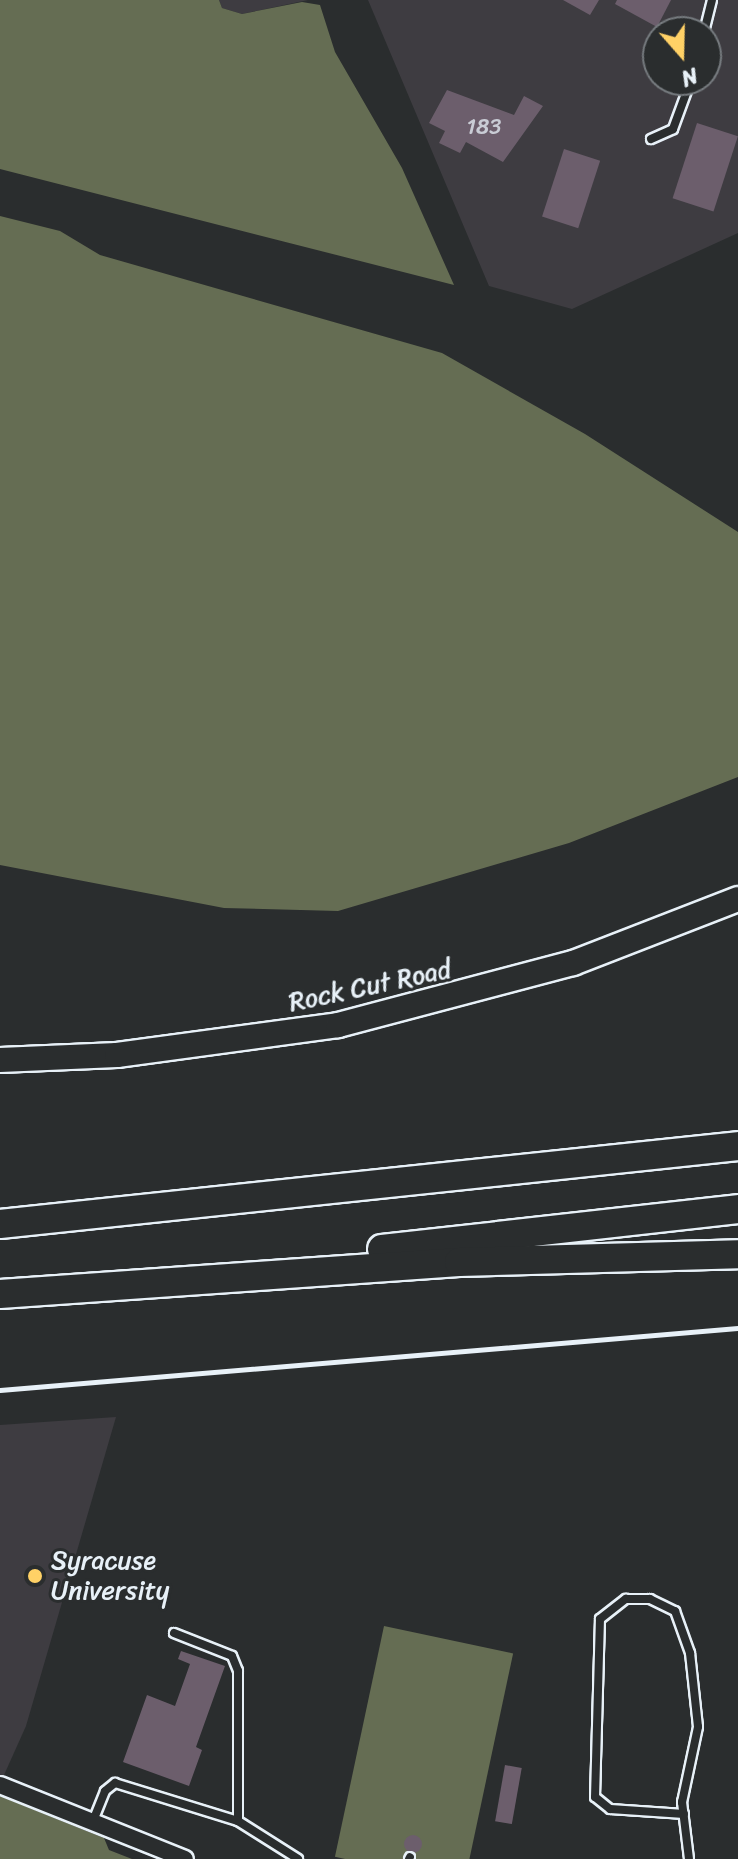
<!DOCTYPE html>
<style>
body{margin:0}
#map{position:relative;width:738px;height:1859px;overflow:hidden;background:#2a2d2e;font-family:Sriracha,sans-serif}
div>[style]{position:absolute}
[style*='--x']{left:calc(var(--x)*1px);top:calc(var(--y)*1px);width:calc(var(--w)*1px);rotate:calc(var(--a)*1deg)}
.built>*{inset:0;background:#3e3c41}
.green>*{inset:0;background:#656d53;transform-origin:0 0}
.building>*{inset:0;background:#6c5e6c;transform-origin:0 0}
.round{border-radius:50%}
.roads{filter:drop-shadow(2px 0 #e8f1f8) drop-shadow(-2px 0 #e8f1f8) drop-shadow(0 2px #e8f1f8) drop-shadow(0 -2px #e8f1f8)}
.service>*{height:8px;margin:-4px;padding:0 4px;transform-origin:4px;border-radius:4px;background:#2a2d2e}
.minor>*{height:16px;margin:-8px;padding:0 8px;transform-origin:8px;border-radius:8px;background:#2a2d2e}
.primary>*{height:24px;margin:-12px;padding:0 12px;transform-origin:12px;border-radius:12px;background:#2a2d2e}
.motorway>*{height:28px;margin:-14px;padding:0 14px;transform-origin:14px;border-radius:14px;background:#2a2d2e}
.rail>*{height:5px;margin:-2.5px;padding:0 2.5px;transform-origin:2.5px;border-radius:2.5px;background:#e8f1f8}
.dots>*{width:22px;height:22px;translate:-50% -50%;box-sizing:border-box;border:4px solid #2a2d2e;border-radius:50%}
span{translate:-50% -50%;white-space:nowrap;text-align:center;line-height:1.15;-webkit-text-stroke:6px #2a2d2e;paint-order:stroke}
.number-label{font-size:22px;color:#c9ccd5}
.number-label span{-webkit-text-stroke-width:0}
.street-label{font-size:26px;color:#e8f1f8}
.poi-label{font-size:26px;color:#e8f1f8}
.left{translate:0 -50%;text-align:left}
.north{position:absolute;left:642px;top:16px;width:80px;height:80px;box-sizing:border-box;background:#2a2d2e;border:2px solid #767b7f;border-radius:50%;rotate:160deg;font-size:22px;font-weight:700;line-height:32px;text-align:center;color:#e8f1f8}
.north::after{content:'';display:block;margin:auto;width:28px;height:36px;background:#ffd166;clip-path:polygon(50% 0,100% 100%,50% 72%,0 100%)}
</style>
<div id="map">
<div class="built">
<div style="clip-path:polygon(219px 0,308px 0,242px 14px,222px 8px)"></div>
<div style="clip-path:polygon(evenodd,368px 0,738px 0,738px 233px,572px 309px,489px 286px,368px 0,658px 32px,706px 32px,706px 80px,658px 80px,658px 32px)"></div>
<div style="clip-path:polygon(116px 1417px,26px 1726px,0 1784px,0 1425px)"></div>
</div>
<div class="green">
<div style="clip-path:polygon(0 0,219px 0,222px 8px,242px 14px,302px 2px,320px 5px,335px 52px,402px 168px,454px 285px,0 169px)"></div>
<div style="clip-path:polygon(0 216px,60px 231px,100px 255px,442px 353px,585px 434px,738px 532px,738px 777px,569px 843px,338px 911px,224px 908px,0 865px)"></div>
<div style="left:384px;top:1626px;width:132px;height:236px;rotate:12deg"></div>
<div style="clip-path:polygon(0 1796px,104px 1838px,109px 1850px,132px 1859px,0 1859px)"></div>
</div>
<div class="building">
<div style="clip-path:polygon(563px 0,599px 0,590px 15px)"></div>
<div style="clip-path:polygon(617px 0,671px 0,657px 27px,615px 4px)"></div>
<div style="clip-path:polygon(447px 90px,514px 115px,524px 96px,543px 106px,503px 162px,466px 142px,460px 153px,439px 143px,445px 131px,429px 123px)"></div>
<div style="left:697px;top:123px;width:43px;height:79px;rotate:18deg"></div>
<div style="left:564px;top:149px;width:38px;height:71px;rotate:18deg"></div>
<div style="clip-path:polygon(181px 1651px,225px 1666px,196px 1747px,202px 1750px,189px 1786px,123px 1762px,147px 1695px,175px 1706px,190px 1664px,178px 1659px)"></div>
<div style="left:505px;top:1765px;width:17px;height:57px;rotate:10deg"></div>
<div class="round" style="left:404px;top:1835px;width:18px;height:18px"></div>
</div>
<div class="roads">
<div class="service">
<div style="--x:704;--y:32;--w:33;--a:-76"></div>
<div style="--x:651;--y:139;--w:24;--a:-24"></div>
<div style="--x:673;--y:129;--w:52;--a:-69.8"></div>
<div style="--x:174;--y:1633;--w:62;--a:21.6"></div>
<div style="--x:232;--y:1656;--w:16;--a:68"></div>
<div style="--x:238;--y:1671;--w:150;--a:90"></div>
<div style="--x:238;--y:1821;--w:71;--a:32.3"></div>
<div style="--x:684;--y:1814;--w:74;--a:-176.1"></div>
<div style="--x:610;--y:1809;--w:19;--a:-141"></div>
<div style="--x:595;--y:1797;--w:178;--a:-88.4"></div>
<div style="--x:600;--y:1619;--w:33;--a:-38"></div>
<div style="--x:626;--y:1599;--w:24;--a:0"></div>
<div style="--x:650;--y:1599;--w:28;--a:26"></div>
<div style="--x:675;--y:1611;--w:45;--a:70.3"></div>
<div style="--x:690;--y:1653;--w:74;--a:83.8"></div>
<div style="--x:698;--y:1727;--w:77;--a:102"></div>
<div style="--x:682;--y:1802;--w:57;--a:83"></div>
<div style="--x:93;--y:1821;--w:32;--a:-68"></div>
<div style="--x:105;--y:1791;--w:13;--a:-39"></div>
<div style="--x:115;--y:1783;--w:129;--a:17.2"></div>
<div style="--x:409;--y:1859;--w:2;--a:-63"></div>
</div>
<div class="minor">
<div style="--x:0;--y:1785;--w:199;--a:21.8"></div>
</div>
<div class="primary">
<div style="--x:0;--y:1060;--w:117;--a:-2.4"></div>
<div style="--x:117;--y:1055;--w:223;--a:-7.7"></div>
<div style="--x:338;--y:1025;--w:243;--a:-14.8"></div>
<div style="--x:573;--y:963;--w:177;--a:-21.2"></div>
</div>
<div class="motorway">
<div style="--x:0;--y:1224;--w:742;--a:-6.03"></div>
<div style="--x:382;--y:1249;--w:358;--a:-6.4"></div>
<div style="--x:0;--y:1294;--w:460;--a:-4"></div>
<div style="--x:459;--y:1262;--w:279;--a:-1.6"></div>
</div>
</div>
<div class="rail">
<div style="--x:0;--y:1390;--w:741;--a:-4.8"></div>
</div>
<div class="dots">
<div style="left:35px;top:1576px;background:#ffd166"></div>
</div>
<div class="number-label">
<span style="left:484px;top:127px">183</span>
</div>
<div class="street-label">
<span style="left:370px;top:986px;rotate:-12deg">Rock Cut Road</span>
</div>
<div class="poi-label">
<span class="left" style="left:51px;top:1576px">Syracuse<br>University</span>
</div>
<div class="north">N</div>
</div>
